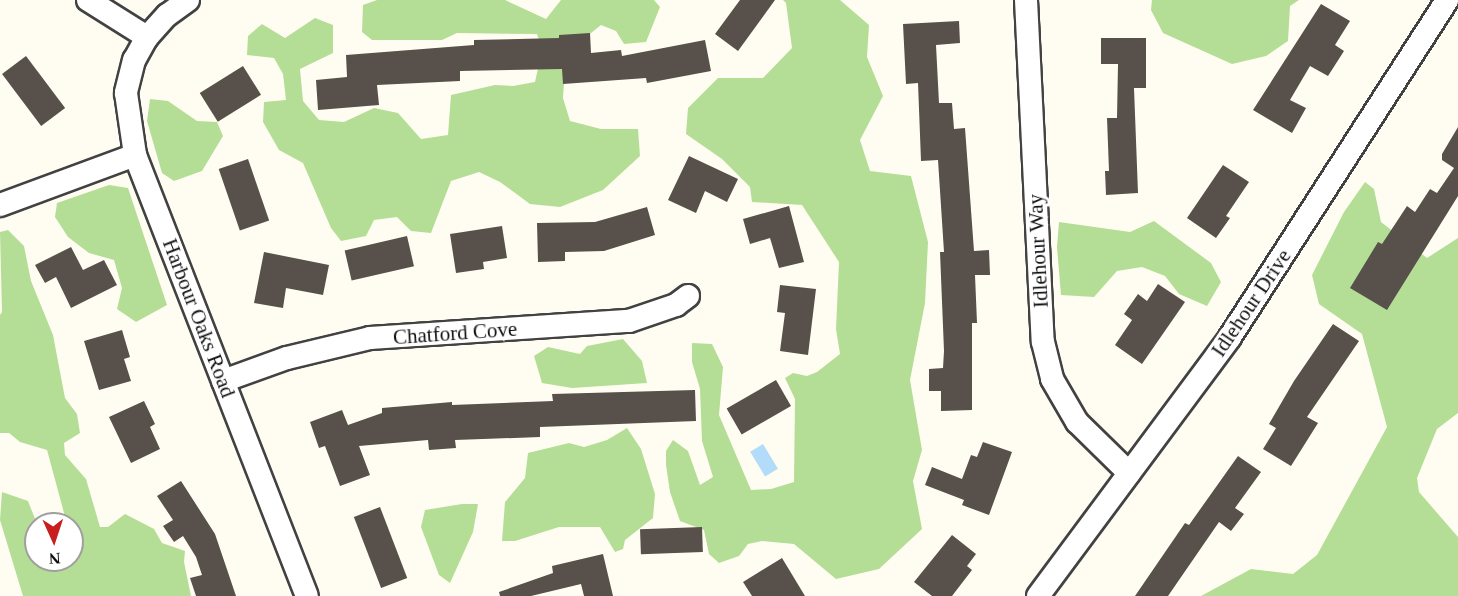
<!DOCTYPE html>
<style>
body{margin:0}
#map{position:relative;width:1458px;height:596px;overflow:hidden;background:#fffdf1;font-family:Georgia,serif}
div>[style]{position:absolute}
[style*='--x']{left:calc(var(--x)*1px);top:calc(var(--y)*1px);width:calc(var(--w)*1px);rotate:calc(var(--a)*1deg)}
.forest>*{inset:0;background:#b4de96}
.water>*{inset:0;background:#b2dcfa;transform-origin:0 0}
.building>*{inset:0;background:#58504a;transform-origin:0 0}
.roads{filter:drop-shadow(2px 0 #424242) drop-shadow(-2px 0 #424242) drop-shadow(0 2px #424242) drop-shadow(0 -2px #424242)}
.street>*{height:22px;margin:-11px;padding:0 11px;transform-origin:11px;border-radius:11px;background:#fff}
span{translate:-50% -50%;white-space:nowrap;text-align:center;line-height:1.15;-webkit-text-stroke:6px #fff;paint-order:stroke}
.street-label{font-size:21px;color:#0f0f0f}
.north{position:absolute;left:24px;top:512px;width:60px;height:60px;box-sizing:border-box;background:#fff;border:2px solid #9f9f9f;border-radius:50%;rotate:177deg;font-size:16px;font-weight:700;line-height:24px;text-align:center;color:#0f0f0f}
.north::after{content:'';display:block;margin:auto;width:21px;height:27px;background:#c81e20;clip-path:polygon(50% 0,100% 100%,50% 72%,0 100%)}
</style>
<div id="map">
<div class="forest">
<div style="clip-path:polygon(377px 0,505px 0,546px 19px,561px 0,654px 0,660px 7px,646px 42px,624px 44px,616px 31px,601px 25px,566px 53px,563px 98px,570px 121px,601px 129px,638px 129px,640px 156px,603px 190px,560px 207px,530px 204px,500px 182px,479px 172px,451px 181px,431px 233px,411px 231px,397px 217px,374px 220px,366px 236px,341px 241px,331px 228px,303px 163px,279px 150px,263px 122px,264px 102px,286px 100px,283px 74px,274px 58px,247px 55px,248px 36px,262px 24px,285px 38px,315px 18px,333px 25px,333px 53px,300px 69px,303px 101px,319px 120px,344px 122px,374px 108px,398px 113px,421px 139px,448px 135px,451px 95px,495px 85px,513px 86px,535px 82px,542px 50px,537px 34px,457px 33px,442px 40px,372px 40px,362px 32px,363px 5px)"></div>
<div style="clip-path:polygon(783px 0,840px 0,869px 25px,867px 57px,883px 96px,860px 140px,870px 171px,911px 176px,928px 242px,925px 303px,910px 380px,922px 450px,913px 481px,922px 529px,879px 569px,836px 579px,794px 544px,762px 541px,748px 544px,739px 556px,719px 563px,709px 554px,704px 530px,680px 521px,670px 492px,666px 465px,666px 451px,673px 440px,688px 451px,700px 485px,713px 477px,702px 441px,700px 389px,692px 362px,692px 343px,712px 344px,723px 367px,719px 415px,751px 490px,771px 489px,794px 482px,795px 399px,785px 378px,793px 373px,807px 376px,817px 372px,840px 354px,836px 329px,839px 262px,802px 205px,752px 202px,750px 187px,722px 159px,686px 134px,688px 108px,718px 78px,763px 78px,792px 48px,786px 3px)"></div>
<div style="clip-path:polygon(1152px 0,1299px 0,1290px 6px,1288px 41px,1266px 56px,1232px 64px,1163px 33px,1151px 10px)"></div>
<div style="clip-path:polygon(150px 99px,168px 101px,197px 121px,217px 122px,223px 136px,202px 171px,174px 181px,162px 173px,147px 121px)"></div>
<div style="clip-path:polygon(1365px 182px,1374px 189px,1381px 222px,1427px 258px,1458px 238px,1458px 413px,1437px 429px,1417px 478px,1419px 492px,1458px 537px,1458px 596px,1201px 596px,1251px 569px,1293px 574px,1317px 555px,1387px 427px,1362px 334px,1319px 304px,1312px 275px,1344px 212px)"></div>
<div style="clip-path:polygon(109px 185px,128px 188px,167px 305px,136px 322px,117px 309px,122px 288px,114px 260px,89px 253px,68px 237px,55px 217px,57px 203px)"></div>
<div style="clip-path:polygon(1154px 221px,1211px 263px,1221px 282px,1207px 306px,1179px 294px,1165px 276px,1142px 267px,1117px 271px,1094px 297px,1061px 295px,1057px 247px,1059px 222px,1130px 232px)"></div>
<div style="clip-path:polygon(8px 230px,24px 246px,31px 281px,53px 335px,65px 398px,77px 414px,80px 433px,64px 443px,65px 455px,86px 479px,100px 527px,108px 527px,125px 514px,154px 529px,162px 543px,185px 551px,184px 562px,191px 596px,23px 596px,0 520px,2px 492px,28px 501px,37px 524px,36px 560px,72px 560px,72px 524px,67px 524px,47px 450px,20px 442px,9px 433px,0 433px,0 315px,2px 312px,0 232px)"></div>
<div style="clip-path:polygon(623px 339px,642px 361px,647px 383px,572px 388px,542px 383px,534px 356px,548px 347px,580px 354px,587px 346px)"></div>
<div style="clip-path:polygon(627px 428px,641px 449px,655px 494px,653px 518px,625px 540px,623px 549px,615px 552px,600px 527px,559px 527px,515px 541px,502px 541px,505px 502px,525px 478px,528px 453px,569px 443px,584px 447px,607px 440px)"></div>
<div style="clip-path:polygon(462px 504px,478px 504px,473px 532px,450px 583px,439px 575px,421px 527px,425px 510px)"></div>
</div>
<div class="water">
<div style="left:763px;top:444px;width:29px;height:15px;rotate:59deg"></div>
</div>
<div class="building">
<div style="clip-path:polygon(740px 0,775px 0,738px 51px,715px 34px)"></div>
<div style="clip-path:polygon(1321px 4px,1350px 21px,1335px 45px,1344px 51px,1328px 76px,1310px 66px,1290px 100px,1306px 108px,1292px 133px,1253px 110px)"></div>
<div style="clip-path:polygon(959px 21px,960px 43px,936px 45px,939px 103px,952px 103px,954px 129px,965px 128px,974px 251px,989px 250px,990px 275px,975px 275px,977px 323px,972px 323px,972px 410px,941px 411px,941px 391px,929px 391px,929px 369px,943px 368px,944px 351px,940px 252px,944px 252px,938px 160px,921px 161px,918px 83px,906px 84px,903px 24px)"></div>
<div style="clip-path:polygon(590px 33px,591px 53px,621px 50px,622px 56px,705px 40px,711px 71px,647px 83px,646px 78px,563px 84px,562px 69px,460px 71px,460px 81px,377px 85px,379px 105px,318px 110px,316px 80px,347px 77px,346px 55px,474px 45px,474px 40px,559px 38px,559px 35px)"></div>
<div style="clip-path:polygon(1101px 38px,1146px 38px,1146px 88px,1134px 88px,1138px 193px,1106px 195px,1105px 171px,1109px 171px,1107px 118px,1117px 118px,1118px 64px,1101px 64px)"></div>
<div style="left:26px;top:56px;width:65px;height:30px;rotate:53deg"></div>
<div style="left:243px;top:66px;width:34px;height:51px;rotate:58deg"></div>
<div style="clip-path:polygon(1458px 127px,1458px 196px,1387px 310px,1350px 288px,1378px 242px,1382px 244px,1407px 206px,1415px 212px,1430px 189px,1437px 193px,1454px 168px,1442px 160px,1442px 154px)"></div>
<div style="clip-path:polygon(689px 156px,738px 179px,727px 202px,705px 191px,696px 213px,668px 200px)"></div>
<div style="left:248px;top:159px;width:65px;height:31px;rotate:71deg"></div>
<div style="clip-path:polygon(1223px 165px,1249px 182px,1226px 216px,1230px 218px,1216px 238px,1187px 218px)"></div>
<div style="clip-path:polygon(789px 206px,804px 262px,779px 268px,770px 238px,750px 244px,743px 219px)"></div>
<div style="clip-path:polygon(647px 207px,655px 235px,604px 251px,565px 252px,565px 261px,538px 262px,537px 223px,595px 222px)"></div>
<div style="clip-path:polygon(502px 226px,507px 258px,483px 262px,484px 269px,456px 273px,450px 234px)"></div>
<div style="left:407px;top:236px;width:31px;height:64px;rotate:77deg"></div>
<div style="clip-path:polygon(71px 247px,83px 270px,104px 260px,117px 285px,71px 308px,56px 277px,45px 283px,35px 265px)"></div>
<div style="clip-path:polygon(264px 252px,329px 265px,323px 295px,286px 288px,283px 308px,254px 303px)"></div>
<div style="clip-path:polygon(1158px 284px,1185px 302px,1142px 364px,1115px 345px,1132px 320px,1124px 314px,1138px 294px,1147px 301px)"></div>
<div style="clip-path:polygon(780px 285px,816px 289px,808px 355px,780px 351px,785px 313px,777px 312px)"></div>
<div style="clip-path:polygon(1333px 324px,1359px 341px,1307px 417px,1318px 423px,1291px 466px,1263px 449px,1276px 428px,1269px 424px,1294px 381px)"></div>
<div style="clip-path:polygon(122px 330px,130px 357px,124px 359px,131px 381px,99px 390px,84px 341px)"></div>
<div style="left:776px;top:380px;width:30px;height:57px;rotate:60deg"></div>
<div style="clip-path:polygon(695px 390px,696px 421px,540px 427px,540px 437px,455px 440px,456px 448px,429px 450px,428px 440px,359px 446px,370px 475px,340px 486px,325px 446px,319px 448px,310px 422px,342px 410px,348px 425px,382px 413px,382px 408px,452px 402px,452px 405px,553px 401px,552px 394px)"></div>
<div style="clip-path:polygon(144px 401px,155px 424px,150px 427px,160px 449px,131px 463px,109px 417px)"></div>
<div style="clip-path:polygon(983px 442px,1012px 452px,989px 515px,962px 505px,964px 500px,925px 485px,932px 467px,962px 479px,971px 455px,977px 457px)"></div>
<div style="clip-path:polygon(1238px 456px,1261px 472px,1235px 508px,1244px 514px,1231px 531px,1219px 522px,1168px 596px,1135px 596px,1185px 523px,1189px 525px)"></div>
<div style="clip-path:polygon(181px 481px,215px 534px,236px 596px,196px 596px,190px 578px,202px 575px,196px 557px,183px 536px,174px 542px,163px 526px,173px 520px,157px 496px)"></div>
<div style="left:380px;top:507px;width:76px;height:28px;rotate:69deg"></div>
<div style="left:702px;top:527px;width:25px;height:62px;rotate:88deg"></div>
<div style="clip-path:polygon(952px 535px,976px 554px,967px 566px,972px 570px,952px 596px,932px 596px,914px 582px)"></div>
<div style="clip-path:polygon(603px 554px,613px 596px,584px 596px,581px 584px,531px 596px,500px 596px,499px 592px,553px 573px,552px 566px)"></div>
<div style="clip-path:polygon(782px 558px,805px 596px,752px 596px,743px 582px)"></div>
</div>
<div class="roads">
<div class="street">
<div style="--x:88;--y:0;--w:70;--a:32.1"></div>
<div style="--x:188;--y:0;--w:26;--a:144"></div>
<div style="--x:167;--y:15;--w:30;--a:132"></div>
<div style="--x:147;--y:37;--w:26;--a:119"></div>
<div style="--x:134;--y:60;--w:34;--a:104"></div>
<div style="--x:126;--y:93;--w:63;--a:81.7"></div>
<div style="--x:135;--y:155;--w:473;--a:68.7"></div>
<div style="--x:1026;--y:0;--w:342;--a:87.2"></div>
<div style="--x:1043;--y:342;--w:38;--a:76"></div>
<div style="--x:1052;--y:379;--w:50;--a:59.8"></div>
<div style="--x:1077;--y:422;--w:73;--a:44.4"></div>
<div style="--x:0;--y:205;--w:144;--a:-20.3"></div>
<div style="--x:223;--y:381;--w:68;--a:-19.8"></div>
<div style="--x:287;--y:358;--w:85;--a:-13.5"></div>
<div style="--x:370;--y:338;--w:260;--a:-3.8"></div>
<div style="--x:629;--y:321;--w:50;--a:-18.8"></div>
<div style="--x:676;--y:305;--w:15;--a:-37"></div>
<div style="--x:1038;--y:596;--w:322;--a:-53.4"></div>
<div style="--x:1230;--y:337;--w:401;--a:-57.2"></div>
</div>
</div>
<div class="street-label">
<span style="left:1038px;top:251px;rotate:-93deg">Idlehour Way</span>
<span style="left:1251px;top:303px;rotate:-56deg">Idlehour Drive</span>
<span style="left:199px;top:318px;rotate:69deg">Harbour Oaks Road</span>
<span style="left:455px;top:333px;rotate:-4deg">Chatford Cove</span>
</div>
<div class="north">N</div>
</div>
